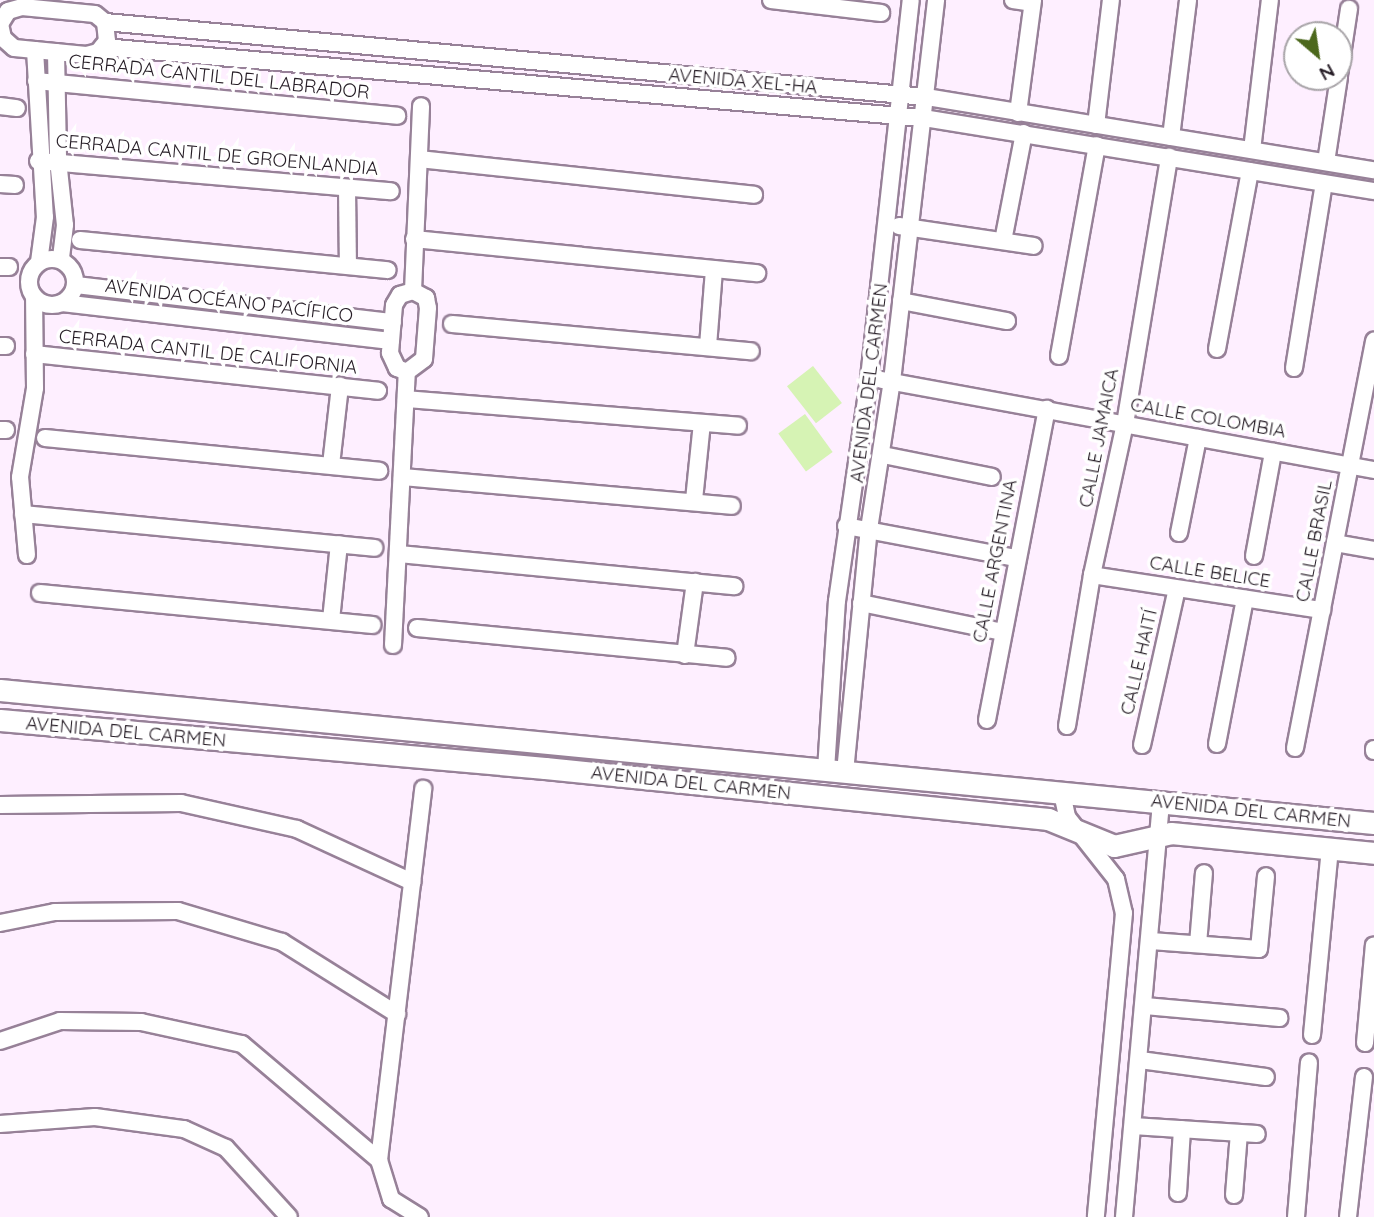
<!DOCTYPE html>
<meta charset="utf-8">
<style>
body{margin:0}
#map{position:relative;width:1374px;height:1217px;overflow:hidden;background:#feefff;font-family:Quicksand,sans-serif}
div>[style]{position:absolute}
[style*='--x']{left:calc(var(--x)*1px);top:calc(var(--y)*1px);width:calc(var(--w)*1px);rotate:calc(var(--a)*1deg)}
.green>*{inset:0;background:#d6f3b4;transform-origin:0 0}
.roads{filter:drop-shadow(2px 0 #978198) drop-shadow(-2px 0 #978198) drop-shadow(0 2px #978198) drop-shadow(0 -2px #978198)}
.minor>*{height:16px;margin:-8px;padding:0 8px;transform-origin:8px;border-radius:8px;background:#fff}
.minor>.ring{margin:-8px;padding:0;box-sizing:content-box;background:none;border:16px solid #fff;border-radius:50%}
.major>*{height:21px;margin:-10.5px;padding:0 10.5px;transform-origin:10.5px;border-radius:10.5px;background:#fff}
span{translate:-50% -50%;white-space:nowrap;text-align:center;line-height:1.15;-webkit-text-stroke:7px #fff;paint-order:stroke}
.street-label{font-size:19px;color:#271e27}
.north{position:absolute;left:1283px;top:21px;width:70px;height:70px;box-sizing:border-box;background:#fff;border:2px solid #a9a5a9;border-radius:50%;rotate:151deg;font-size:19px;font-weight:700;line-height:28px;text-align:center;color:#271e27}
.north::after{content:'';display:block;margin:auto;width:24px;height:32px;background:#4c681c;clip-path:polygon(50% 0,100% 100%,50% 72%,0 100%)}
</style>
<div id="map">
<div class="green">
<div style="left:813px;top:366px;width:47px;height:33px;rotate:52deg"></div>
<div style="left:805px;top:414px;width:47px;height:33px;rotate:54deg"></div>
</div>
<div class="roads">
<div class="minor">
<div style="--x:771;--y:0;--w:111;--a:6.7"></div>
<div style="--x:1013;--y:0;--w:19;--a:9"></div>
<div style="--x:22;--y:7;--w:73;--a:5.5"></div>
<div style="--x:95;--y:14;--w:13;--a:39"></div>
<div style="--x:105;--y:22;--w:19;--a:84"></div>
<div style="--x:107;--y:41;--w:14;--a:129"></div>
<div style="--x:98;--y:52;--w:12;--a:166"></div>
<div style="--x:86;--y:55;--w:72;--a:-174.4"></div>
<div style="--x:14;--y:48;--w:15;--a:-138"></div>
<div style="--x:3;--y:38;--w:14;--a:-102"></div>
<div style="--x:0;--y:24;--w:15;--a:-58"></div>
<div style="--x:8;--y:11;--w:15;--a:-16"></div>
<div style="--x:105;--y:22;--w:824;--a:5.22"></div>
<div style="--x:926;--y:97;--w:454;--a:9.3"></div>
<div style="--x:103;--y:47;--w:823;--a:4.95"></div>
<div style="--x:923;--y:118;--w:457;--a:9.2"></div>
<div style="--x:35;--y:50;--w:167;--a:86.6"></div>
<div style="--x:45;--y:217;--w:45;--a:97.6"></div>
<div style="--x:56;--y:52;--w:108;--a:88.9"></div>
<div style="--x:58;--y:160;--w:65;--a:83.9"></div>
<div style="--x:65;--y:225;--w:35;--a:97"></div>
<div style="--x:1339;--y:75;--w:67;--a:-81.4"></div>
<div style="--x:36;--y:81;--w:363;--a:5.5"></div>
<div style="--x:0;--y:106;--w:17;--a:7"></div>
<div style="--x:1018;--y:113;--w:114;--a:-82.4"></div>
<div style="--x:1096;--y:125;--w:126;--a:-83.2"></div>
<div style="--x:1171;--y:137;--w:138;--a:-82.9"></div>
<div style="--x:1252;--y:150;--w:151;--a:-83.2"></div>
<div style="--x:419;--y:159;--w:337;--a:6.1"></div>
<div style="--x:38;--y:161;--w:354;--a:4.9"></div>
<div style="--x:1326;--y:162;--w:86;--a:-81.3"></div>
<div style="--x:0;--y:184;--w:15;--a:4"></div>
<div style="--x:347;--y:188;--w:78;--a:89.3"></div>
<div style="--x:899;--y:226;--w:136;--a:8.4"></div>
<div style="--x:414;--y:239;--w:345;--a:5.7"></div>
<div style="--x:80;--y:240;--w:309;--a:5.6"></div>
<div style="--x:1003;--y:241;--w:110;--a:-79"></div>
<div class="ring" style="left:29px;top:259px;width:30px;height:30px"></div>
<div style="--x:0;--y:267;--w:9;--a:0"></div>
<div style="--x:76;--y:285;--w:319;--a:6.7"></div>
<div style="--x:413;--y:291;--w:15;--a:28"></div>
<div style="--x:426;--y:298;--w:10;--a:79"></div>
<div style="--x:428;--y:308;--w:51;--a:94.5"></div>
<div style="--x:424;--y:359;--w:21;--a:143"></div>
<div style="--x:407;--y:372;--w:11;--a:-158"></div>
<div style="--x:397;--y:368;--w:17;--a:-115"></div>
<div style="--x:390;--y:353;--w:48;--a:-85.2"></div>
<div style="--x:394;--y:305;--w:12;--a:-59"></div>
<div style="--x:400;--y:295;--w:14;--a:-17"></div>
<div style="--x:413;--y:291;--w:185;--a:-87.5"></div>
<div style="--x:901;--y:301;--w:108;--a:10.7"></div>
<div style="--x:62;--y:303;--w:331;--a:6.6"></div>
<div style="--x:452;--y:324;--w:300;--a:5.2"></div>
<div style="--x:0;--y:346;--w:6;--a:0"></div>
<div style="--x:708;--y:346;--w:77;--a:-85.5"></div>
<div style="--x:1217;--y:349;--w:181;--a:-79.5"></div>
<div style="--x:34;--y:354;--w:346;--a:6.1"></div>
<div style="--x:1059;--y:356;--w:214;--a:-79.8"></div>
<div style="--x:1294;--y:368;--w:187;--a:-80.8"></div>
<div style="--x:882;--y:380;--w:500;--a:10.37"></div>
<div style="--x:406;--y:399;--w:333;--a:4.6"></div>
<div style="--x:0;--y:430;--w:6;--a:0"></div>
<div style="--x:45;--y:438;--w:336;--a:5.6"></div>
<div style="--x:883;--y:455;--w:111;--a:11.4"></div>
<div style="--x:331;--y:465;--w:80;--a:-83.5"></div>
<div style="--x:402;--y:477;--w:331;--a:5"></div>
<div style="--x:694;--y:500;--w:77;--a:-84.1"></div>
<div style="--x:23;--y:514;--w:353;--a:5.5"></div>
<div style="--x:846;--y:526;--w:172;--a:10.7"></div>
<div style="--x:1179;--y:533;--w:97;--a:-78.7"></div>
<div style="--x:1335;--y:543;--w:40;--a:10"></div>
<div style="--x:399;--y:554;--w:337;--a:5.5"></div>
<div style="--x:27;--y:555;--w:78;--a:-95.1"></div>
<div style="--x:20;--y:477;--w:90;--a:-80.4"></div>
<div style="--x:35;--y:388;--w:91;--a:-90.6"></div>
<div style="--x:1254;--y:556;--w:106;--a:-79.6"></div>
<div style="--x:1092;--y:575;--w:233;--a:8.7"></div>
<div style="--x:40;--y:593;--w:334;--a:5.5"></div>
<div style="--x:861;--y:603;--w:144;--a:11.6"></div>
<div style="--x:331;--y:620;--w:76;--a:-84"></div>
<div style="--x:417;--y:628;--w:311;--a:5.5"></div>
<div style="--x:393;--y:645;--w:273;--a:-87.1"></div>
<div style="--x:685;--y:655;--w:74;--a:-82.2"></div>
<div style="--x:987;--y:720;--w:317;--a:-79.1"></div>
<div style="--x:1067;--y:726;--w:153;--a:-80.6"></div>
<div style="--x:1092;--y:575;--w:155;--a:-77.7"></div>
<div style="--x:1125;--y:424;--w:271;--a:-80.6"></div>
<div style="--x:1217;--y:744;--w:148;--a:-79.1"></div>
<div style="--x:1142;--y:745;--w:160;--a:-77.4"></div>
<div style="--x:1295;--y:748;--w:415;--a:-79"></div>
<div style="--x:1374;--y:751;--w:2;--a:-90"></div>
<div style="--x:826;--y:770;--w:169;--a:-86.3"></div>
<div style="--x:837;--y:601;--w:225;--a:-81.8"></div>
<div style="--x:869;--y:378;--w:380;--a:-83.7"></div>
<div style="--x:845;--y:772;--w:244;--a:-84.4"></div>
<div style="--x:869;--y:529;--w:150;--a:-81.2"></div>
<div style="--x:892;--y:381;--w:384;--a:-83.4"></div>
<div style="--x:1062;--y:793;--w:25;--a:78"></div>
<div style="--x:1067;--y:817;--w:79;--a:51.7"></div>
<div style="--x:1116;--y:879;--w:35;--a:77"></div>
<div style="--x:1124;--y:913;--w:305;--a:95.3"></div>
<div style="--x:0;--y:805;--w:181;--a:-0.6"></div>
<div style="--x:181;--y:803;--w:119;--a:12.6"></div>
<div style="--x:297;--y:829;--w:127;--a:24.7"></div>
<div style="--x:0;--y:923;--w:56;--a:-11.3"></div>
<div style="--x:55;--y:912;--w:123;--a:-0.5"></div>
<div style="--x:178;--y:911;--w:109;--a:16.6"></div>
<div style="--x:282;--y:942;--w:136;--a:32.1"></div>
<div style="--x:1151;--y:941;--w:108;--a:4.2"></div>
<div style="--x:1259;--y:949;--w:73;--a:-84.5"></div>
<div style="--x:1198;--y:944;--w:71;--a:-85.2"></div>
<div style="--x:1145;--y:1006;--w:135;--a:5.1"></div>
<div style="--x:1312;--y:1035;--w:188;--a:-84.5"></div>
<div style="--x:0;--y:1041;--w:63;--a:-18.4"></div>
<div style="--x:60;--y:1021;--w:81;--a:0.7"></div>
<div style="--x:141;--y:1022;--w:103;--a:12.3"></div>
<div style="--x:242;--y:1044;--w:180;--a:40.3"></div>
<div style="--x:379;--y:1160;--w:41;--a:72.9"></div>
<div style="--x:391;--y:1199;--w:34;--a:32"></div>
<div style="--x:1365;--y:1043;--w:98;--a:-84.8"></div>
<div style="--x:1140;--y:1060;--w:127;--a:7.7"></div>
<div style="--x:0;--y:1124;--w:95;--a:-4.2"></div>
<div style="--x:95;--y:1117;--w:90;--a:7.7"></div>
<div style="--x:184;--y:1129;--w:46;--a:24.3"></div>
<div style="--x:226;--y:1148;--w:93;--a:47.6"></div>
<div style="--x:1133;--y:1126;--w:124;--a:3.7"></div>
<div style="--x:379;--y:1160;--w:374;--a:-83.2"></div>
<div style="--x:1178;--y:1193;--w:64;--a:-86.4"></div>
<div style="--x:1234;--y:1195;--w:62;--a:-85.4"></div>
<div style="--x:1124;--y:1217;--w:417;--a:-84.9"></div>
<div style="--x:1296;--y:1217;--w:155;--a:-85.2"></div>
<div style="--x:1348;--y:1217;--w:141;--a:-83.5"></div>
</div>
<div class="major">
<div style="--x:0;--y:690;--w:1380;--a:5.53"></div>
<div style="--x:0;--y:720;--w:547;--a:5.03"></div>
<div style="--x:545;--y:768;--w:506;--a:5.79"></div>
<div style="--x:1048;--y:819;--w:71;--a:22.2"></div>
<div style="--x:1114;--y:846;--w:58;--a:-12.8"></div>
<div style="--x:1171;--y:833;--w:204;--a:5.6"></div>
</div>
</div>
<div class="street-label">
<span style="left:219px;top:77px;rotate:6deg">CERRADA CANTIL DEL LABRADOR</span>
<span style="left:743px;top:81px;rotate:5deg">AVENIDA XEL-HA</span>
<span style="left:217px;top:155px;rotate:5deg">CERRADA CANTIL DE GROENLANDIA</span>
<span style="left:229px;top:301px;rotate:7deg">AVENIDA OCÉANO PACÍFICO</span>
<span style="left:208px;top:352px;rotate:6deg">CERRADA CANTIL DE CALIFORNIA</span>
<span style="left:869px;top:383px;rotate:-83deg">AVENIDA DEL CARMEN</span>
<span style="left:1208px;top:418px;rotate:10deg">CALLE COLOMBIA</span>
<span style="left:1099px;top:438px;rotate:-79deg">CALLE JAMAICA</span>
<span style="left:1314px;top:541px;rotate:-79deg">CALLE BRASIL</span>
<span style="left:995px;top:561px;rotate:-79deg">CALLE ARGENTINA</span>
<span style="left:1210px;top:572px;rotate:9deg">CALLE BELICE</span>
<span style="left:1139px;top:662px;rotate:-77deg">CALLE HAITÍ</span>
<span style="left:126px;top:732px;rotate:5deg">AVENIDA DEL CARMEN</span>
<span style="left:691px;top:783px;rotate:6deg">AVENIDA DEL CARMEN</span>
<span style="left:1251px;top:811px;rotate:6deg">AVENIDA DEL CARMEN</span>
</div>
<div class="north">N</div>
</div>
